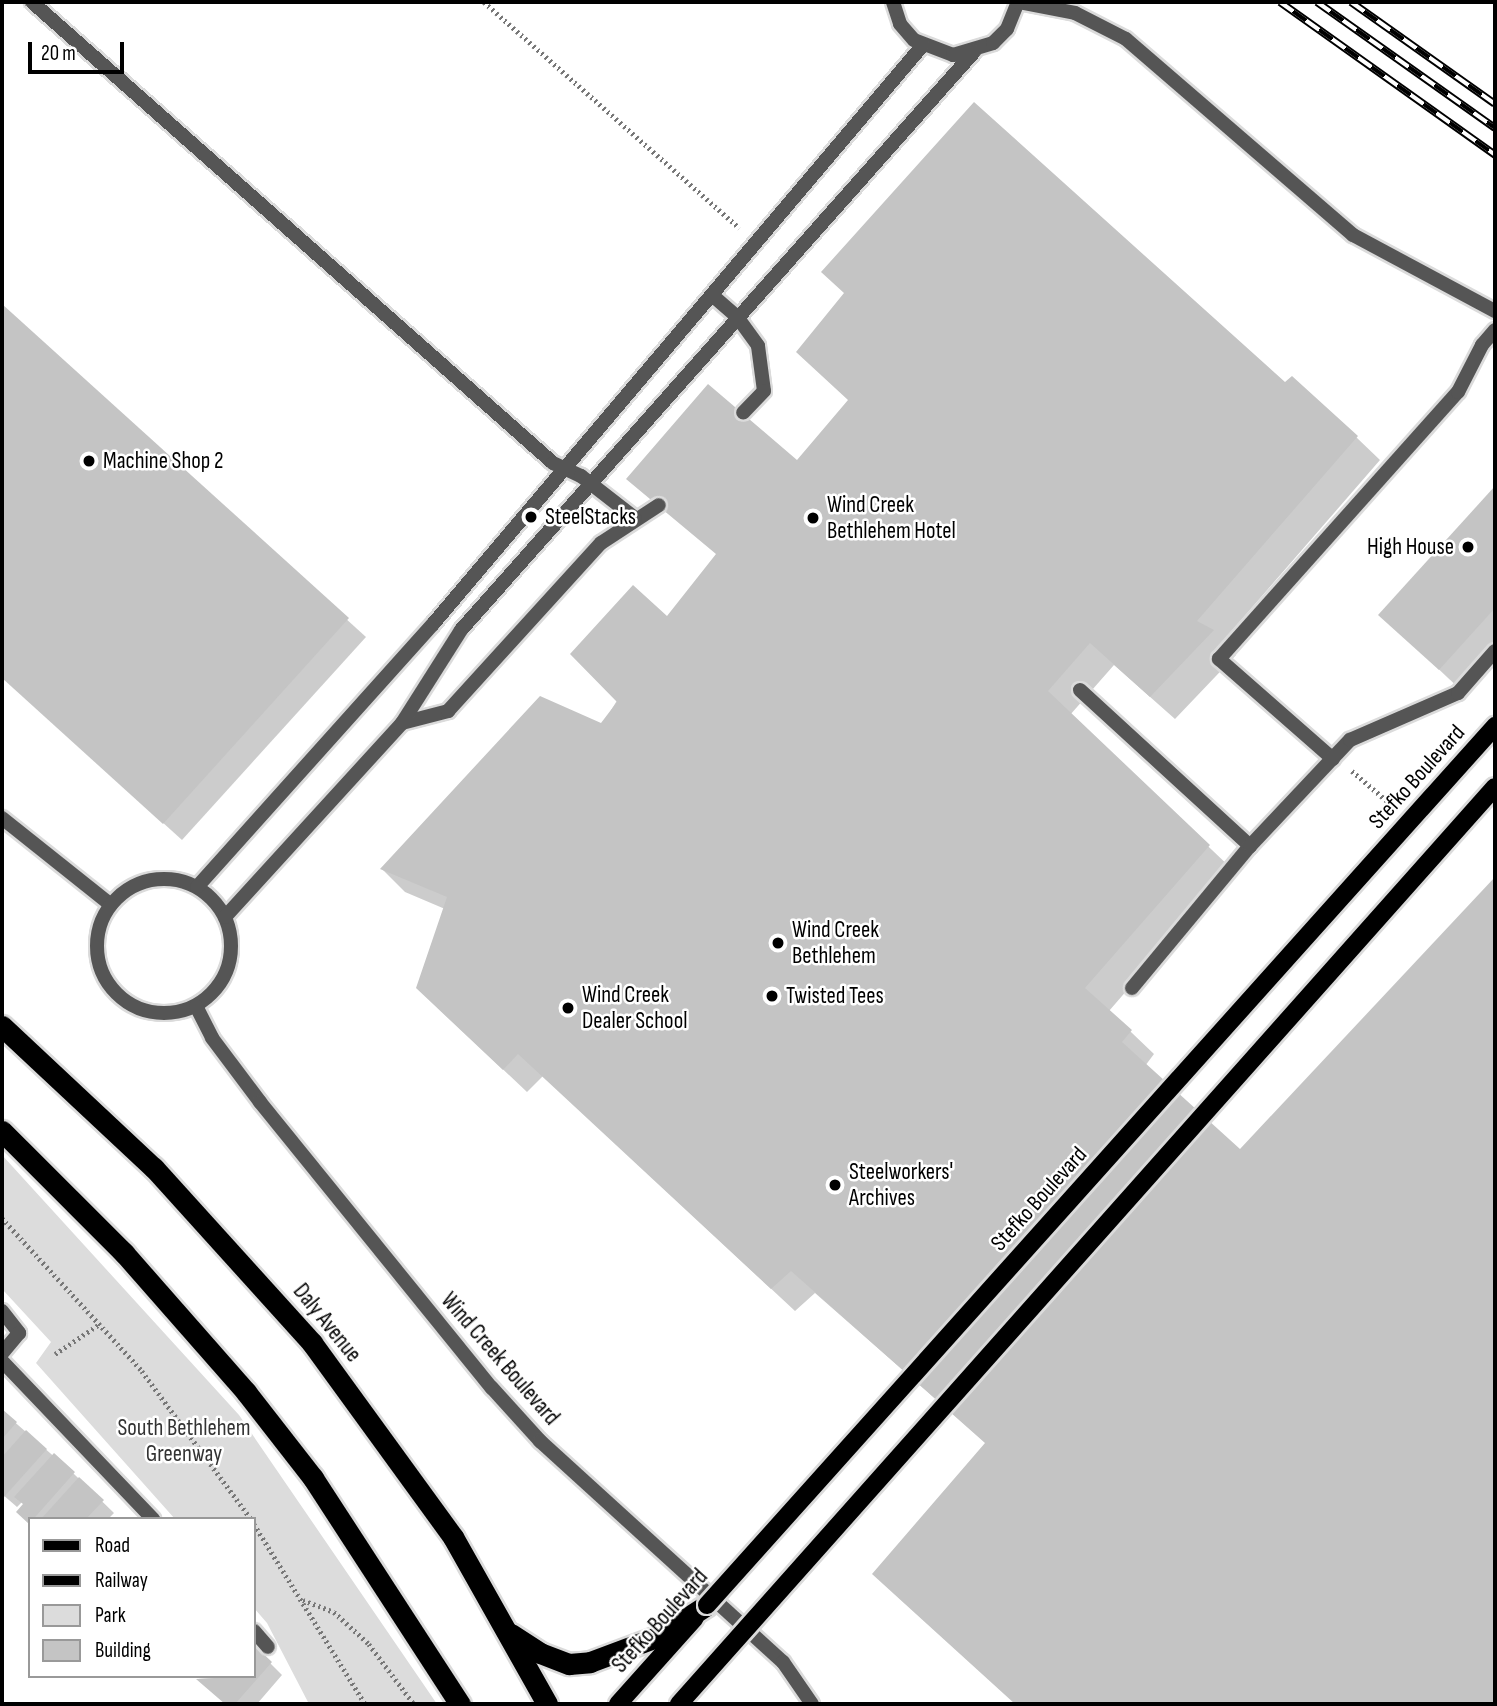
<!DOCTYPE html>
<style>
body{margin:0}
#map{position:relative;width:1497px;height:1706px;overflow:hidden;background:#fff;font-family:"Sofia Sans Condensed",sans-serif}
div>[style]{position:absolute}
[style*='--x']{left:calc(var(--x)*1px);top:calc(var(--y)*1px);width:calc(var(--w)*1px);rotate:calc(var(--a)*1deg)}
.green>*{inset:0;background:#dcdcdc}
.shadow>*{inset:0;background:#0003}
.building>*{inset:0;background:#c4c4c4}
.path>*{height:4.5px;margin-top:-2.25px;transform-origin:0;background:repeating-linear-gradient(90deg,#777 0 2px,transparent 0 5.5px)}
.roads{filter:drop-shadow(2px 0 #dbdbdb) drop-shadow(-2px 0 #dbdbdb) drop-shadow(0 2px #dbdbdb) drop-shadow(0 -2px #dbdbdb)}
.lane>*{height:14px;margin:-7px;padding:0 7px;transform-origin:7px;border-radius:7px;background:#555}
.street>*{height:14px;margin:-7px;padding:0 7px;transform-origin:7px;border-radius:7px;background:#555}
.street>.ring{margin:-7px;padding:0;box-sizing:content-box;background:none;border:14px solid #555;border-radius:50%}
.primary>*{height:18px;margin:-9px;padding:0 9px;transform-origin:9px;border-radius:9px;background:#000}
.highway>*{height:21px;margin:-10.5px;padding:0 10.5px;transform-origin:10.5px;border-radius:10.5px;background:#000}
.rail>*{height:8px;margin-top:-4px;transform-origin:0;background:repeating-linear-gradient(90deg,#fff 0 16px,#000 0 32px);box-sizing:border-box;border-block:2px solid #000}
.bridges{filter:drop-shadow(2px 0 #dbdbdb) drop-shadow(-2px 0 #dbdbdb) drop-shadow(0 2px #dbdbdb) drop-shadow(0 -2px #dbdbdb)}
.primary-bridge>*{height:18px;margin:-9px;padding:0 9px;transform-origin:9px;border-radius:9px;background:#000}
.dots>*{width:19px;height:19px;translate:-50% -50%;box-sizing:border-box;border:4px solid #fff;border-radius:50%}
span{translate:-50% -50%;white-space:nowrap;text-align:center;line-height:1.15;-webkit-text-stroke:5px #fff;paint-order:stroke}
.poi-label{font-size:23px;color:#000}
.left{translate:0 -50%;text-align:left}
.right{translate:-100% -50%;text-align:right}
.street-label{font-size:23px;color:#000}
.park-label{font-size:23px;color:#333}
.frame{position:absolute;inset:0;border:4px solid #000;pointer-events:none}
.legend{position:absolute;left:28px;top:1517px;width:228px;height:161px;box-sizing:border-box;background:#fff;border:2px solid #999;margin:0;padding:9px 12px;list-style:none;font-size:21px;color:#000}
.legend li{display:flex;align-items:center;gap:14px;height:35px}
.legend b{width:35px;border:2px solid #999}
.scale{position:absolute;left:28px;top:42px;width:96px;height:32px;box-sizing:border-box;border:4px solid #000;border-top:0;padding-left:9px;font-size:21px;line-height:24px;white-space:nowrap;color:#000;-webkit-text-stroke:5px #fff;paint-order:stroke}
</style>
<div id="map">
<div class="green">
<div style="clip-path:polygon(2px 1155px,239px 1415px,437px 1704px,309px 1704px,267px 1623px,254px 1608px,254px 1519px,175px 1519px,36px 1363px,51px 1342px,2px 1289px)"></div>
</div>
<div class="shadow">
<div style="clip-path:polygon(2px 306px,366px 637px,182px 840px,2px 677px)"></div>
<div style="clip-path:polygon(1285px 385px,1356px 437px,1380px 460px,1223px 641px,1236px 655px,1175px 719px,1114px 665px,1070px 715px,1232px 869px,1109px 1011px,1154px 1054px,1145px 1066px,1241px 1151px,1495px 880px,1495px 1704px,1016px 1704px,898px 1597px,987px 1444px,815px 1293px,795px 1311px,543px 1076px,527px 1092px,441px 1011px,445px 909px,405px 892px,382px 869px,602px 725px,667px 619px,798px 463px)"></div>
<div style="clip-path:polygon(1495px 489px,1495px 656px,1463px 692px,1381px 615px)"></div>
<div style="clip-path:polygon(2px 1411px,74px 1474px,114px 1513px,108px 1519px,30px 1519px,30px 1524px,18px 1512px,25px 1505px,22px 1502px,17px 1507px,2px 1494px)"></div>
<div style="clip-path:polygon(254px 1647px,282px 1675px,257px 1704px,226px 1704px,198px 1679px,254px 1676px)"></div>
</div>
<div class="building">
<div style="clip-path:polygon(974px 102px,1285px 382px,1292px 376px,1358px 436px,1197px 621px,1214px 630px,1150px 697px,1090px 643px,1048px 691px,1210px 845px,1085px 988px,1132px 1030px,1122px 1042px,1240px 1149px,1495px 877px,1495px 1704px,1015px 1704px,872px 1574px,985px 1443px,791px 1271px,771px 1289px,518px 1054px,503px 1070px,416px 988px,447px 897px,380px 869px,540px 696px,601px 723px,617px 702px,570px 654px,633px 585px,667px 616px,716px 554px,626px 479px,708px 384px,797px 460px,848px 400px,796px 352px,844px 293px,821px 272px)"></div>
<div style="clip-path:polygon(2px 304px,349px 618px,163px 824px,2px 678px)"></div>
<div style="clip-path:polygon(1495px 486px,1495px 608px,1439px 670px,1378px 615px)"></div>
<div style="clip-path:polygon(2px 1409px,17px 1422px,2px 1439px)"></div>
<div style="clip-path:polygon(26px 1430px,47px 1449px,4px 1497px,2px 1457px)"></div>
<div style="clip-path:polygon(54px 1453px,75px 1472px,29px 1524px,16px 1512px,23px 1504px,14px 1497px)"></div>
<div style="clip-path:polygon(79px 1477px,104px 1500px,86px 1519px,41px 1519px)"></div>
<div style="clip-path:polygon(254px 1645px,272px 1662px,235px 1704px,225px 1704px,196px 1679px,254px 1676px)"></div>
</div>
<div class="path">
<div style="--x:484;--y:2;--w:341;--a:41.5"></div>
<div style="--x:1352;--y:771;--w:54;--a:40.5"></div>
<div style="--x:2;--y:1218;--w:207;--a:47.5"></div>
<div style="--x:142;--y:1371;--w:184;--a:53.6"></div>
<div style="--x:55;--y:1354;--w:55;--a:-34"></div>
<div style="--x:254;--y:1524;--w:211;--a:58.3"></div>
<div style="--x:303;--y:1600;--w:33;--a:21"></div>
<div style="--x:334;--y:1612;--w:47;--a:42.4"></div>
<div style="--x:369;--y:1644;--w:75;--a:53.1"></div>
</div>
<div class="roads">
<div class="lane">
<div style="--x:712;--y:295;--w:35;--a:41"></div>
<div style="--x:738;--y:318;--w:34;--a:54"></div>
<div style="--x:758;--y:346;--w:45;--a:82.4"></div>
<div style="--x:764;--y:391;--w:30;--a:134"></div>
<div style="--x:1080;--y:690;--w:231;--a:42.5"></div>
<div style="--x:402;--y:723;--w:48;--a:-14.6"></div>
<div style="--x:448;--y:711;--w:227;--a:-47.7"></div>
<div style="--x:601;--y:543;--w:69;--a:-33.2"></div>
<div style="--x:1333;--y:759;--w:152;--a:-138.7"></div>
<div style="--x:1219;--y:659;--w:358;--a:-48.2"></div>
<div style="--x:1458;--y:392;--w:53;--a:-62.9"></div>
<div style="--x:1482;--y:345;--w:20;--a:-49"></div>
<div style="--x:1132;--y:988;--w:185;--a:-50.3"></div>
<div style="--x:1250;--y:846;--w:146;--a:-46.7"></div>
<div style="--x:1350;--y:740;--w:118;--a:-23.5"></div>
<div style="--x:1458;--y:693;--w:56;--a:-48.6"></div>
</div>
<div class="street">
<div style="--x:32;--y:2;--w:696;--a:41.5"></div>
<div style="--x:553;--y:463;--w:31;--a:25"></div>
<div style="--x:581;--y:476;--w:68;--a:37.9"></div>
<div style="--x:893;--y:2;--w:23;--a:72"></div>
<div style="--x:900;--y:24;--w:21;--a:49"></div>
<div style="--x:914;--y:40;--w:42;--a:21"></div>
<div style="--x:953;--y:55;--w:42;--a:-16.7"></div>
<div style="--x:993;--y:43;--w:20;--a:-45"></div>
<div style="--x:1007;--y:29;--w:29;--a:-68"></div>
<div style="--x:1018;--y:2;--w:58;--a:10.9"></div>
<div style="--x:1075;--y:13;--w:57;--a:27"></div>
<div style="--x:1126;--y:39;--w:300;--a:40.8"></div>
<div style="--x:1353;--y:235;--w:161;--a:28.2"></div>
<div style="--x:2;--y:818;--w:139;--a:38.6"></div>
<div class="ring" style="left:97px;top:879px;width:120px;height:120px"></div>
<div style="--x:197;--y:887;--w:353;--a:-48.1"></div>
<div style="--x:433;--y:624;--w:759;--a:-49.76"></div>
<div style="--x:225;--y:917;--w:263;--a:-47.6"></div>
<div style="--x:402;--y:723;--w:110;--a:-57.6"></div>
<div style="--x:461;--y:630;--w:773;--a:-48.41"></div>
<div style="--x:196;--y:1006;--w:36;--a:63"></div>
<div style="--x:212;--y:1038;--w:80;--a:53.1"></div>
<div style="--x:260;--y:1102;--w:368;--a:51"></div>
<div style="--x:492;--y:1388;--w:72;--a:47.8"></div>
<div style="--x:540;--y:1441;--w:328;--a:42.3"></div>
<div style="--x:783;--y:1662;--w:51;--a:55.4"></div>
<div style="--x:2;--y:1311;--w:28;--a:52"></div>
<div style="--x:19;--y:1333;--w:26;--a:130"></div>
<div style="--x:2;--y:1361;--w:219;--a:46.3"></div>
<div style="--x:254;--y:1631;--w:21;--a:49"></div>
</div>
<div class="primary">
<div style="--x:618;--y:1704;--w:115;--a:-48.2"></div>
</div>
<div class="highway">
<div style="--x:2;--y:1026;--w:208;--a:43.1"></div>
<div style="--x:154;--y:1168;--w:236;--a:47.9"></div>
<div style="--x:312;--y:1343;--w:240;--a:54"></div>
<div style="--x:453;--y:1537;--w:192;--a:60.6"></div>
<div style="--x:2;--y:1131;--w:173;--a:45"></div>
<div style="--x:124;--y:1253;--w:185;--a:48.7"></div>
<div style="--x:246;--y:1392;--w:109;--a:52.1"></div>
<div style="--x:313;--y:1478;--w:270;--a:57"></div>
<div style="--x:511;--y:1634;--w:35;--a:33"></div>
<div style="--x:540;--y:1653;--w:31;--a:21"></div>
<div style="--x:569;--y:1664;--w:21;--a:-5"></div>
<div style="--x:590;--y:1662;--w:72;--a:-20.5"></div>
<div style="--x:657;--y:1637;--w:59;--a:-32.6"></div>
</div>
</div>
<div class="rail">
<div style="--x:1280;--y:2;--w:264;--a:35.4"></div>
<div style="--x:1317;--y:2;--w:218;--a:35.3"></div>
<div style="--x:1351;--y:2;--w:176;--a:35.3"></div>
</div>
<div class="bridges">
<div class="primary-bridge">
<div style="--x:707;--y:1605;--w:1181;--a:-48.12"></div>
<div style="--x:679;--y:1704;--w:1227;--a:-48.34"></div>
</div>
</div>
<div class="dots">
<div style="left:89px;top:461px;background:#000"></div>
<div style="left:531px;top:517px;background:#000"></div>
<div style="left:813px;top:518px;background:#000"></div>
<div style="left:1468px;top:547px;background:#000"></div>
<div style="left:778px;top:943px;background:#000"></div>
<div style="left:772px;top:996px;background:#000"></div>
<div style="left:568px;top:1008px;background:#000"></div>
<div style="left:835px;top:1185px;background:#000"></div>
</div>
<div class="poi-label">
<span class="left" style="left:103px;top:461px">Machine Shop 2</span>
<span class="left" style="left:827px;top:518px">Wind Creek<br>Bethlehem Hotel</span>
<span class="left" style="left:545px;top:517px">SteelStacks</span>
<span class="right" style="left:1454px;top:547px">High House</span>
<span class="left" style="left:792px;top:943px">Wind Creek<br>Bethlehem</span>
<span class="left" style="left:582px;top:1008px">Wind Creek<br>Dealer School</span>
<span class="left" style="left:786px;top:996px">Twisted Tees</span>
<span class="left" style="left:849px;top:1185px">Steelworkers'<br>Archives</span>
</div>
<div class="street-label">
<span style="left:1417px;top:777px;rotate:-48deg">Stefko Boulevard</span>
<span style="left:1039px;top:1199px;rotate:-48deg">Stefko Boulevard</span>
<span style="left:327px;top:1323px;rotate:51deg">Daly Avenue</span>
<span style="left:500px;top:1359px;rotate:49deg">Wind Creek Boulevard</span>
<span style="left:660px;top:1621px;rotate:-48deg">Stefko Boulevard</span>
</div>
<div class="park-label">
<span style="left:184px;top:1441px">South Bethlehem<br>Greenway</span>
</div>
<div class="frame"></div>
<ul class="legend">
<li><b style="height:9px;background:#000"></b>Road</li>
<li><b style="height:9px;background:#000"></b>Railway</li>
<li><b style="height:19px;background:#dcdcdc"></b>Park</li>
<li><b style="height:19px;background:#c4c4c4"></b>Building</li>
</ul>
<div class="scale">20 m</div>
</div>
